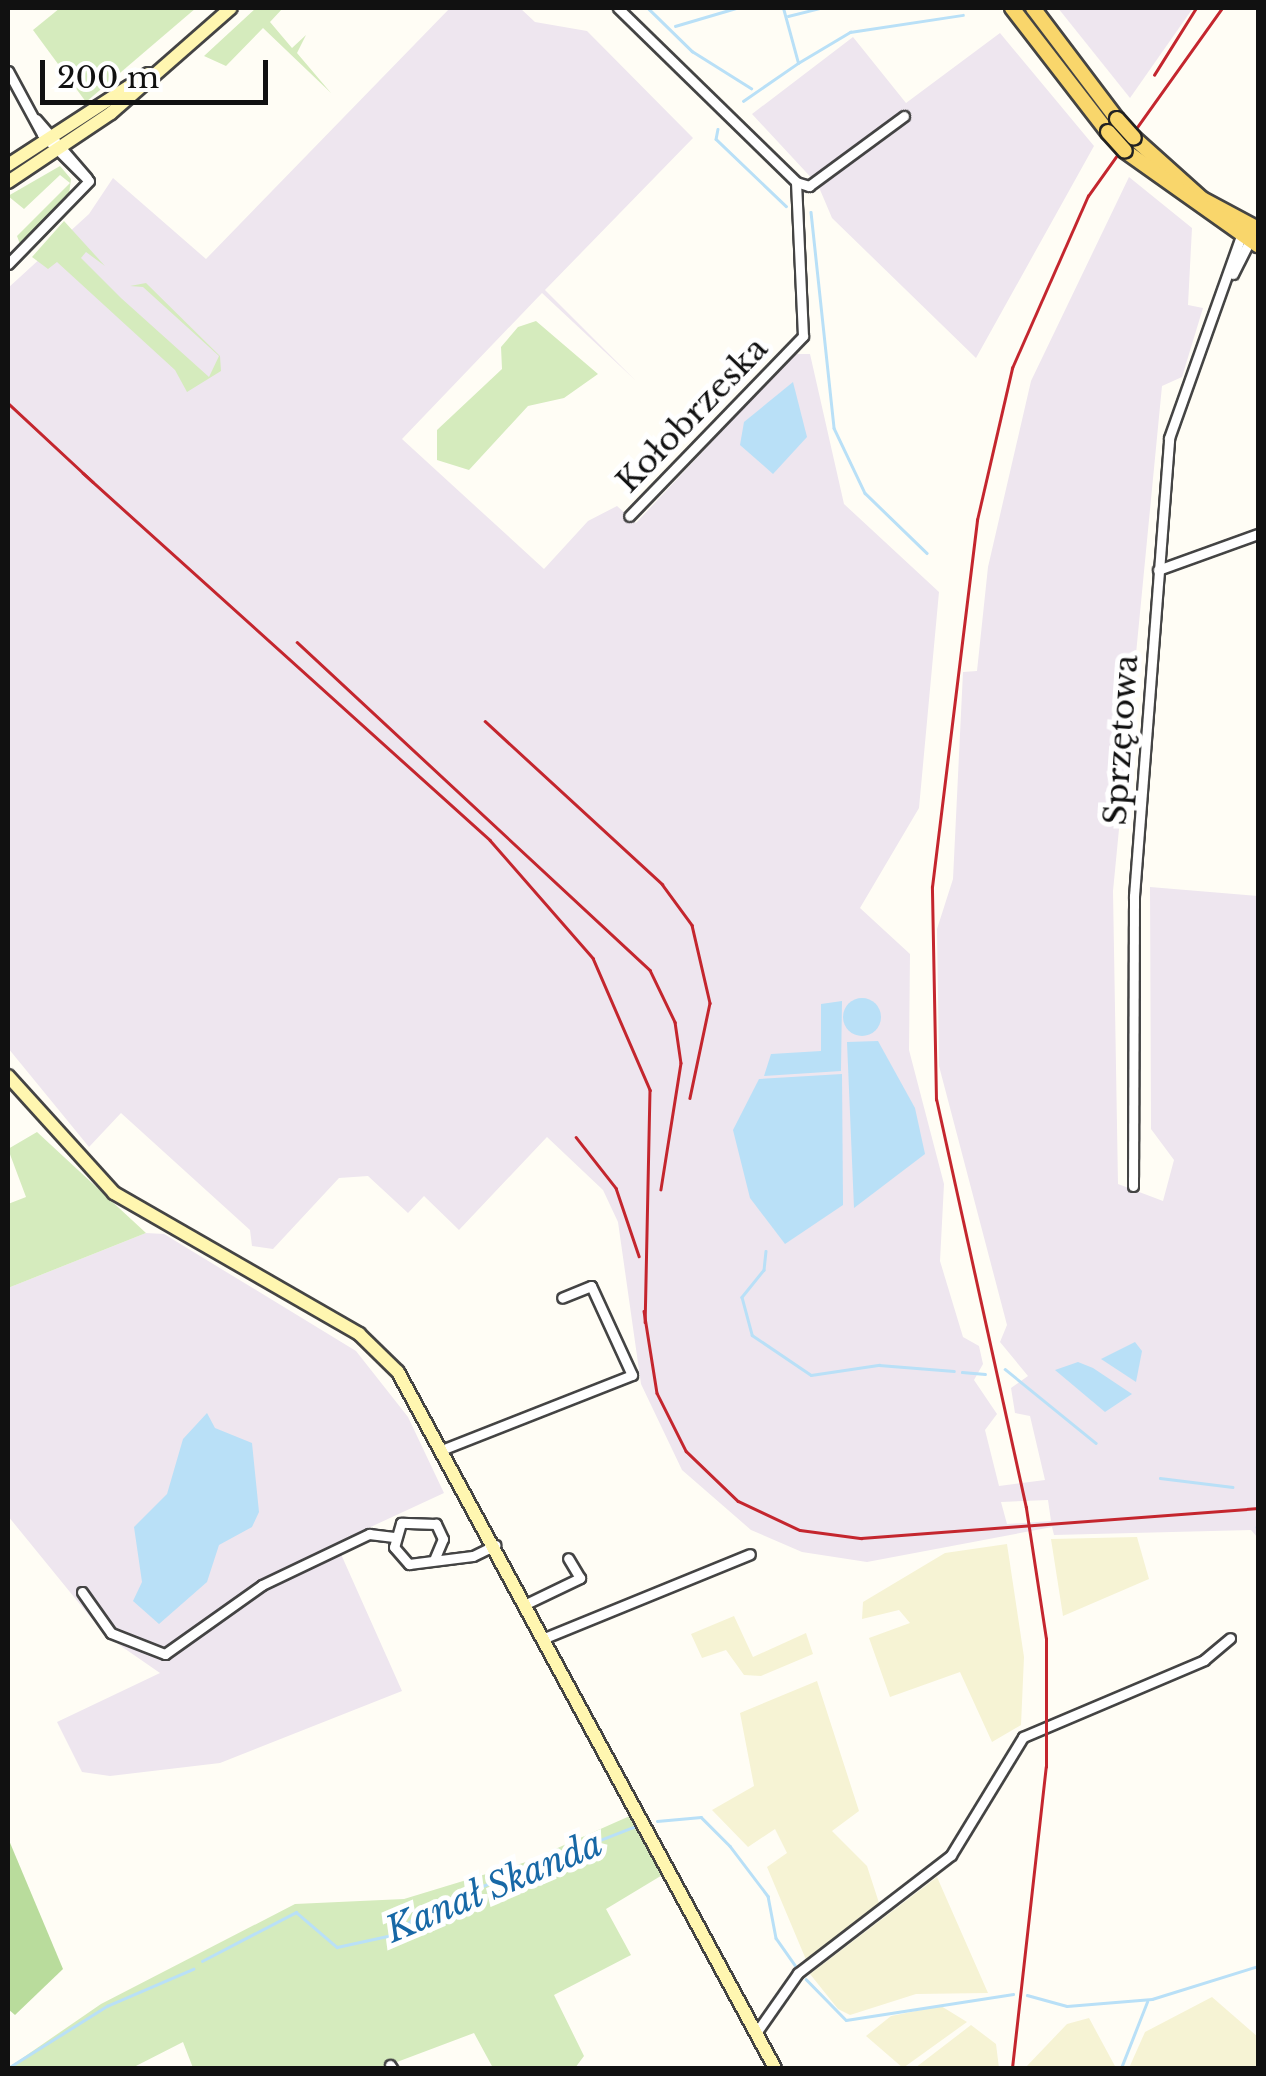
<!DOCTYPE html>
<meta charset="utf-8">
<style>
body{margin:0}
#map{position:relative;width:1266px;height:2076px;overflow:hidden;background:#fffdf5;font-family:"Libre Baskerville",serif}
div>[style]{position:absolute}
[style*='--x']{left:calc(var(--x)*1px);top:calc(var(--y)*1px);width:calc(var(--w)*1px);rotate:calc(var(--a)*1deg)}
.industrial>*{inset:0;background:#eee6ef}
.farmland>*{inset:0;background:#f6f3d4}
.green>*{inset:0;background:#d5ebbd}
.forest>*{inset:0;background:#b9dc9c}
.water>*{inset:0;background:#b9e0f7}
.round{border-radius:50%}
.stream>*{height:2.5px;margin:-1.25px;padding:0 1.25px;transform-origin:1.25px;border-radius:1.25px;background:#b9e0f7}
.roads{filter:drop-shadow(2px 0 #444) drop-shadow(-2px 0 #444) drop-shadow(0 2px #444) drop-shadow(0 -2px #444)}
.street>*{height:9px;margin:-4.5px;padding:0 4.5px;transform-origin:4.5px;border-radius:4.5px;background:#fff}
.secondary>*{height:12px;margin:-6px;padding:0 6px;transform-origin:6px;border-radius:6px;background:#fff6b0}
.primary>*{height:14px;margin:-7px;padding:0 7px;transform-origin:7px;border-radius:7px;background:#f9d66b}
.rail>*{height:2.5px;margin:-1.25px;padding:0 1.25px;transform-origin:1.25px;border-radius:1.25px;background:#c4262e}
.bridges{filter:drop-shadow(2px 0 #222) drop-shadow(-2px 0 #222) drop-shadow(0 2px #222) drop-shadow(0 -2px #222)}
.primary-bridge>*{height:14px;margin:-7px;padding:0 7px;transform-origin:7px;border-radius:7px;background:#f9d66b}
span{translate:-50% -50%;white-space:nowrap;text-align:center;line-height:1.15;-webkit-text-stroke:10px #fff;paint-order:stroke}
.street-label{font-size:32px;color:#111}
.water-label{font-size:35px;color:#1768a6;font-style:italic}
.frame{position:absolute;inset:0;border:10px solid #111;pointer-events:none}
.scale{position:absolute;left:40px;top:60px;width:228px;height:45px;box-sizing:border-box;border:5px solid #111;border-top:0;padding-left:12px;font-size:30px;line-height:35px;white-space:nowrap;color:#111;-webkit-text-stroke:8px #fff;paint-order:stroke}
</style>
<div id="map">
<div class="industrial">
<div style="clip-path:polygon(evenodd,450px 8px,520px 8px,535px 22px,587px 31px,693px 138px,545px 290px,635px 380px,542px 293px,402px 439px,544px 569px,588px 521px,617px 506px,636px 523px,794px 354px,810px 354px,844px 504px,939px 592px,919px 808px,860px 908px,910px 954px,909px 1050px,944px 1184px,940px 1261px,963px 1337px,979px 1346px,983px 1364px,974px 1380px,997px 1414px,985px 1430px,999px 1486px,1045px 1480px,1030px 1416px,1015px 1413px,1011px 1388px,1028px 1376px,1000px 1342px,1007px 1325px,939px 1066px,937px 929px,953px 879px,963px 672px,977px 671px,988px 567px,1031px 381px,1129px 177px,1192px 228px,1188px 305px,1203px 308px,1182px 377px,1162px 386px,1113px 891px,1118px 1184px,1163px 1201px,1174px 1160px,1151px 1129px,1150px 887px,1258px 896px,1258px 1538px,1251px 1530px,1054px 1535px,1052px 1527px,867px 1562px,802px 1552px,751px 1530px,682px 1470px,641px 1384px,618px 1222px,603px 1190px,547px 1137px,459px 1230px,424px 1196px,408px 1213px,368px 1176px,339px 1178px,273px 1249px,252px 1246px,250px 1230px,121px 1113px,89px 1147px,8px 1048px,8px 288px,89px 214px,113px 178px,206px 259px,450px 8px,1048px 1500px,1051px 1521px,1007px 1524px,1001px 1502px,1048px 1500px)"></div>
<div style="clip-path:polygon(1058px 8px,1193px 8px,1130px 98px)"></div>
<div style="clip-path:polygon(1000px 33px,1094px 146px,976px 358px,832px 218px,818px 185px,752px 114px,853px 37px,906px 103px)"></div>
<div style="clip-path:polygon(146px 1233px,164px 1234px,356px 1351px,408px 1417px,444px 1493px,336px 1543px,402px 1691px,220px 1763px,110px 1776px,82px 1772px,57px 1722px,160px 1673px,105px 1635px,8px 1516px,8px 1288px)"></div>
</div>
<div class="farmland">
<div style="clip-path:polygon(1137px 1537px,1149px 1579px,1063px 1616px,1051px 1539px)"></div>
<div style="clip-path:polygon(1007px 1544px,1024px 1657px,1021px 1725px,992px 1742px,960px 1672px,890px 1697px,869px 1638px,910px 1623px,899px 1610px,862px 1619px,863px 1602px,945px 1553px)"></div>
<div style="clip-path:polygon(734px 1616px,753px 1657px,806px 1633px,813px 1654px,761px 1676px,744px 1675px,726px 1650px,702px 1658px,691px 1634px)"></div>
<div style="clip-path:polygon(817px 1681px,859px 1811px,832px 1831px,867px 1866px,881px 1909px,807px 1962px,767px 1867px,787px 1853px,775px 1829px,748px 1847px,712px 1810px,754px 1786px,740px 1713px)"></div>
<div style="clip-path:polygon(937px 1877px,988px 1993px,916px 1994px,850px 2015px,838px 2009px,810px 1974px)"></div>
<div style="clip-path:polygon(1212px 1997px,1258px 2037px,1258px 2068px,1129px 2068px,1145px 2032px)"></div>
<div style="clip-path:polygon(941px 2006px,967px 2022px,903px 2068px,866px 2036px,891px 2016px)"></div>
<div style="clip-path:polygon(1089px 2018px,1116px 2068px,1025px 2068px,1067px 2024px)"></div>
<div style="clip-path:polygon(971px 2025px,996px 2044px,999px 2068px,915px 2068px)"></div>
</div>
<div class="green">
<div style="clip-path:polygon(60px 8px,196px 8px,86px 102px,33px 30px)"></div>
<div style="clip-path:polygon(256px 8px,283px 8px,270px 22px,292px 48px,306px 35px,297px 53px,331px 93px,263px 28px,226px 66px,204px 56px)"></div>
<div style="clip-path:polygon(60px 166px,71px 179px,69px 194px,20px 244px,17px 236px,70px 183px,60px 175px,24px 209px,8px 196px)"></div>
<div style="clip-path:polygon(64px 221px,105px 266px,86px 252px,81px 258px,121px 298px,209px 377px,219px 356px,143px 287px,130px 286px,146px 283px,220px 356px,221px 371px,187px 392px,175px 370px,57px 262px,48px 269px,32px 257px)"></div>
<div style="clip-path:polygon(536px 321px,598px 374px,564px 398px,528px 406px,469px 470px,437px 460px,437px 430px,502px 369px,501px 347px,518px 327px)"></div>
<div style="clip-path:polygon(37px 1132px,146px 1233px,8px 1288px,8px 1204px,26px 1197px,8px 1149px)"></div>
<div style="clip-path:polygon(632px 1815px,664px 1874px,606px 1909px,631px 1955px,554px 1995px,584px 2056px,575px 2068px,493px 2068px,474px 2033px,381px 2068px,193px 2068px,183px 2042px,132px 2068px,8px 2068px,101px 2004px,295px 1904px,404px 1899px,526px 1862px)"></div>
</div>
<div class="forest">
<div style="clip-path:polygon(8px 1838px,63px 1969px,15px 2015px,8px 2009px)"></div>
</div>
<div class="water">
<div style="clip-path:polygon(793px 382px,807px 437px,773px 474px,740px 445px,744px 422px)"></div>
<div class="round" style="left:843px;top:998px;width:38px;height:38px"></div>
<div style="clip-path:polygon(842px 1001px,841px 1071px,764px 1076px,771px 1054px,821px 1051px,821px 1004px)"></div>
<div style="clip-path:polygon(878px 1041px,915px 1108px,925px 1154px,854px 1208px,847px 1042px)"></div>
<div style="clip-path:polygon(842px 1074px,843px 1205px,785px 1244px,750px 1198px,733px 1130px,759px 1079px)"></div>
<div style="clip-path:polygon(1135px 1342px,1142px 1351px,1136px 1382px,1101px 1359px)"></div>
<div style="clip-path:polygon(1078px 1362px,1093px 1368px,1132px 1394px,1105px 1412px,1055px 1370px)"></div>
<div style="clip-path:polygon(207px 1413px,215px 1428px,252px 1443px,259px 1512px,252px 1527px,219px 1545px,207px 1582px,159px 1624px,133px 1601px,142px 1582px,134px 1527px,167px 1494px,183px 1439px)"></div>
</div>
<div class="stream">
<div style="--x:648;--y:8;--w:62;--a:44.3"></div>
<div style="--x:692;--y:51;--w:70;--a:32.1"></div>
<div style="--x:788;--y:16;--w:34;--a:-14"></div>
<div style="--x:675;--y:26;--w:64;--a:-16.4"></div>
<div style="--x:798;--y:63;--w:61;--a:-30.8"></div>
<div style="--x:850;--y:32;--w:114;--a:-8.6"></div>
<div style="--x:743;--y:101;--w:67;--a:-34.6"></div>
<div style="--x:798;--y:63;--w:57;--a:-105.3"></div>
<div style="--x:718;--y:129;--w:10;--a:101"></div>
<div style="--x:716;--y:139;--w:97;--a:43.7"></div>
<div style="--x:811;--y:212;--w:217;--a:83.9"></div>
<div style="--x:834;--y:428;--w:72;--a:64.5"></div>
<div style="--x:865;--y:493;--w:86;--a:44.1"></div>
<div style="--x:766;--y:1251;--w:19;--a:96"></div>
<div style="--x:764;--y:1270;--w:35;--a:129"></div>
<div style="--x:742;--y:1297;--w:39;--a:75"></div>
<div style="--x:752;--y:1335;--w:71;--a:34.1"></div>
<div style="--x:811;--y:1375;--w:69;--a:-8.4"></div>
<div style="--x:879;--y:1365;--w:75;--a:4.6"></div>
<div style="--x:1005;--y:1369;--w:117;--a:39.1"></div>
<div style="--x:962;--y:1372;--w:23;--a:5"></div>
<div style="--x:1160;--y:1478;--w:73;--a:7.1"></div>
<div style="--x:1257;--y:1527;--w:2;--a:63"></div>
<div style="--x:657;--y:1821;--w:44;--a:-5.2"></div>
<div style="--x:701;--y:1817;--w:41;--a:45"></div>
<div style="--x:730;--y:1846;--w:63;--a:52.8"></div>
<div style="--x:768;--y:1896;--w:43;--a:79.2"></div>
<div style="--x:776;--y:1938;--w:35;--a:55"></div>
<div style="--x:202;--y:1961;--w:106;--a:-27.5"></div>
<div style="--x:296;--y:1912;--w:54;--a:40.5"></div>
<div style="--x:337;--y:1947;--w:56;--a:-12.3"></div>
<div style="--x:392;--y:1935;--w:46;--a:-37.1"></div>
<div style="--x:429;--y:1907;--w:222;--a:-21.4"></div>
<div style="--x:806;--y:1979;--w:57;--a:45.7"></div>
<div style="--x:846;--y:2020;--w:169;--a:-8.8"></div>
<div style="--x:1027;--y:1995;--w:41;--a:15.4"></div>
<div style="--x:1067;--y:2006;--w:85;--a:-4.7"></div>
<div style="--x:1152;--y:1999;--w:111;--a:-17.3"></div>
<div style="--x:8;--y:2068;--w:117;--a:-32.1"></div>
<div style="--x:107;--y:2006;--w:94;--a:-23.3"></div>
<div style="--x:1121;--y:2068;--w:71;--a:-68.5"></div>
</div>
<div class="roads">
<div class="street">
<div style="--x:618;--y:8;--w:249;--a:44.3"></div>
<div style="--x:796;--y:182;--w:154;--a:87.4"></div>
<div style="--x:803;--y:336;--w:250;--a:134"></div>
<div style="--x:8;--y:71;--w:72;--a:61.6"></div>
<div style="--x:42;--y:134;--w:66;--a:45"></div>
<div style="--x:36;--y:119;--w:78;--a:49.2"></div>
<div style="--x:796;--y:182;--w:14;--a:17"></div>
<div style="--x:809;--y:186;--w:118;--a:-36.4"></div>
<div style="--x:8;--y:264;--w:116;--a:-45.7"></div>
<div style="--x:1233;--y:274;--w:40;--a:-63.4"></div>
<div style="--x:1158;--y:570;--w:106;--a:-19.8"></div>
<div style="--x:1133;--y:1186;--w:290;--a:-89.8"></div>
<div style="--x:1134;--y:896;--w:459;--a:-85.6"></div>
<div style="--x:1169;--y:438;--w:218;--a:-70.4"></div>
<div style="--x:444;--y:1449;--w:202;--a:-21.5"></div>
<div style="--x:632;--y:1375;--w:98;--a:-114.7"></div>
<div style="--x:591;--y:1286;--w:31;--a:158"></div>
<div style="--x:434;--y:1560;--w:23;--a:-67"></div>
<div style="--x:443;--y:1539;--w:17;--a:-115"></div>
<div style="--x:436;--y:1524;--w:35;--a:-178"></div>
<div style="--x:401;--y:1523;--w:25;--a:106"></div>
<div style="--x:394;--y:1547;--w:23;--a:49"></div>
<div style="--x:409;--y:1564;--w:64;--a:-7.1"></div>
<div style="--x:473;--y:1556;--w:25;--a:-26"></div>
<div style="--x:82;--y:1592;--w:50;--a:54.7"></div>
<div style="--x:111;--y:1633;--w:58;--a:21.3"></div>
<div style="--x:165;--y:1654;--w:119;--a:-35.4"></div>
<div style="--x:262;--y:1585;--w:119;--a:-25.5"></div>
<div style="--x:369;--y:1534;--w:25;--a:7"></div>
<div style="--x:528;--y:1603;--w:58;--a:-25.7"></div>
<div style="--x:580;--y:1578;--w:23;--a:-121"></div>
<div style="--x:547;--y:1637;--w:219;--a:-22.2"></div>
<div style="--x:756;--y:2033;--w:73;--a:-55"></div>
<div style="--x:798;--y:1973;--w:193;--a:-37.6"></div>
<div style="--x:951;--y:1855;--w:138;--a:-58.6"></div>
<div style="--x:1023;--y:1737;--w:197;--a:-23"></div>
<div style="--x:1204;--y:1660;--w:34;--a:-40"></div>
<div style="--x:390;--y:2065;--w:4;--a:56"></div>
</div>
<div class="secondary">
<div style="--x:8;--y:165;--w:167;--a:-33"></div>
<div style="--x:8;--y:182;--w:124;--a:-33.8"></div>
<div style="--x:111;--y:113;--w:159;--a:-41.2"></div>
<div style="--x:8;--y:1076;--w:158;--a:47.8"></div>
<div style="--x:114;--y:1193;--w:283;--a:29.9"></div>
<div style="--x:359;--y:1334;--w:54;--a:44.3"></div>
<div style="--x:398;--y:1372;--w:792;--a:61.56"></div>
</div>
<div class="primary">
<div style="--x:1012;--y:8;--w:157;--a:52.3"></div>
<div style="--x:1033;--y:8;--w:139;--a:52.9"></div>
<div style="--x:1134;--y:138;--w:91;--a:41.9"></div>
<div style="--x:1202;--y:199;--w:64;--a:28.2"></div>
<div style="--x:1125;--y:151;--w:163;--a:35.3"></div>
</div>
</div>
<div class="rail">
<div style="--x:1154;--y:75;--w:79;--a:-57.9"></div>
<div style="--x:8;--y:403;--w:116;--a:42.9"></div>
<div style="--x:83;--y:473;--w:548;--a:42.04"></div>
<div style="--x:490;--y:840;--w:157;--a:48.9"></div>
<div style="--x:593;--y:958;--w:144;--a:66.6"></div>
<div style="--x:650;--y:1090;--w:232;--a:91.2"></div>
<div style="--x:297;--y:642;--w:482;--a:42.9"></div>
<div style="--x:650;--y:970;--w:58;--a:64.3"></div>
<div style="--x:675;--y:1022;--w:41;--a:81.7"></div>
<div style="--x:681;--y:1063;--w:128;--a:99"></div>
<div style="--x:485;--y:721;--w:241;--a:42.6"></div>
<div style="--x:662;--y:884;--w:51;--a:53.8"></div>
<div style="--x:692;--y:925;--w:80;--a:77"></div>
<div style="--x:710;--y:1003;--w:97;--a:101.9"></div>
<div style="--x:576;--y:1137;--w:65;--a:51.9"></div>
<div style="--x:616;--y:1188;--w:72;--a:71.3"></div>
<div style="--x:644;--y:1311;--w:83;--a:81"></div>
<div style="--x:657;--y:1393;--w:65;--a:63.4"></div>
<div style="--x:686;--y:1451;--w:72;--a:43.9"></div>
<div style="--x:738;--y:1501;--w:68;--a:25.1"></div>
<div style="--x:800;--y:1530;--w:62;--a:7.5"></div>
<div style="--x:861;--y:1538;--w:398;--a:-4.3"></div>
<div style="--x:1012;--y:2068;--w:303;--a:-83.6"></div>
<div style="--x:1046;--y:1767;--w:128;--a:-90"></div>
<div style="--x:1046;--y:1639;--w:133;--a:-98.7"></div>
<div style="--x:1026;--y:1508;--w:418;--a:-102.4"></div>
<div style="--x:936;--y:1100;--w:213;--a:-91.1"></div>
<div style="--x:932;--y:887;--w:370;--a:-83"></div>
<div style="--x:977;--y:520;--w:156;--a:-77"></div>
<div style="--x:1012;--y:368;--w:188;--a:-66.2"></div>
<div style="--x:1088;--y:196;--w:231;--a:-54.5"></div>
</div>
<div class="bridges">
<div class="primary-bridge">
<div style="--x:1117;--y:119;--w:25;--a:48"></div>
<div style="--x:1108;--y:132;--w:25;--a:48"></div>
</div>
</div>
<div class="street-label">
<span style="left:692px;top:415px;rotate:-46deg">Kołobrzeska</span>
<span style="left:1121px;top:740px;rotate:-86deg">Sprzętowa</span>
</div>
<div class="water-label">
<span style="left:494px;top:1887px;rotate:-23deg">Kanał Skanda</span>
</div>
<div class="frame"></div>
<div class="scale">200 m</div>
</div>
